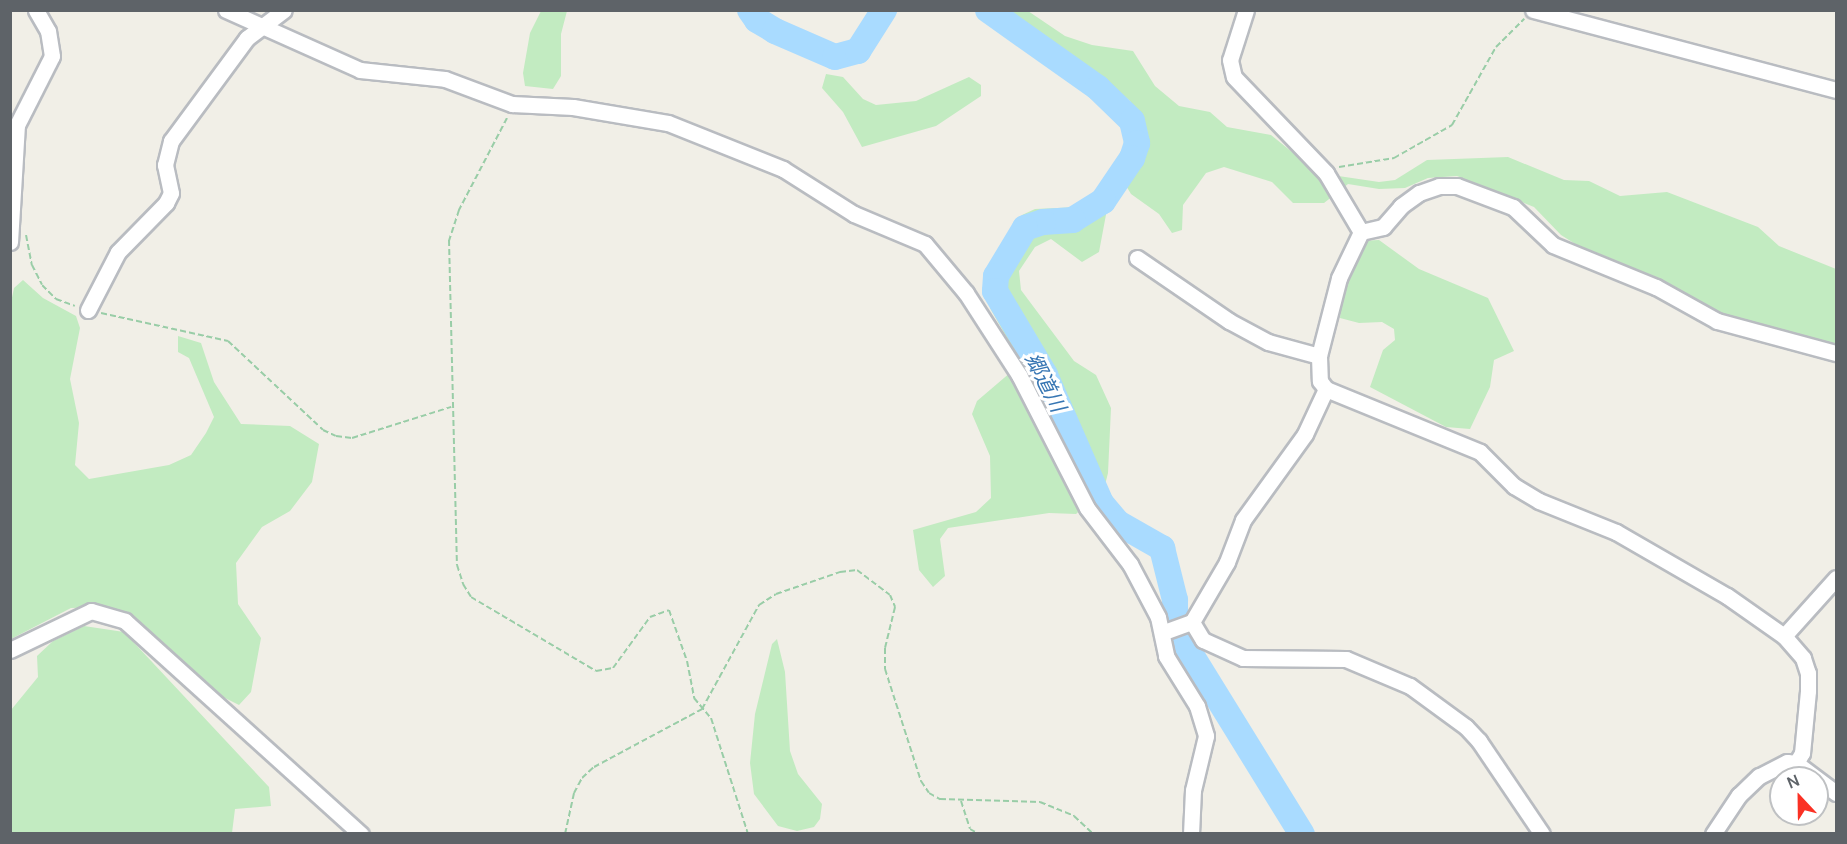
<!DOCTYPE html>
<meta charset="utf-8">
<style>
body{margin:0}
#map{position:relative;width:1847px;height:844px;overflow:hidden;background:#f1efe7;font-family:Manrope,"Noto Sans JP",sans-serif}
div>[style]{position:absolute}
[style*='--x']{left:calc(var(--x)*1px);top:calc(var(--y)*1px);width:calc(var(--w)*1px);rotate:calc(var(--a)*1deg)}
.green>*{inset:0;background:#c2ebc1}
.river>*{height:26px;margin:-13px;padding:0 13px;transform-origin:13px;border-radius:13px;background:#a9dbff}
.path>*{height:2px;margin-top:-1px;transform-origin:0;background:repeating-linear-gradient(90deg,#99cda7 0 6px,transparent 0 9px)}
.roads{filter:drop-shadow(2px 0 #b9bcc1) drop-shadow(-2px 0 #b9bcc1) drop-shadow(0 2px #b9bcc1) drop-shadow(0 -2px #b9bcc1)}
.minor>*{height:15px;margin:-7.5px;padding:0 7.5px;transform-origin:7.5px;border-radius:7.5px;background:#fff}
span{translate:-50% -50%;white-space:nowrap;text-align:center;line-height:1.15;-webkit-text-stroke:6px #fff;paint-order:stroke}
.water-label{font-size:21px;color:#3776b3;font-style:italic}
.frame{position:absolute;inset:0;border:12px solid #5e6368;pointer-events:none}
.north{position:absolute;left:1769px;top:766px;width:60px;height:60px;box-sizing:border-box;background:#fff;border:2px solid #bfc1c3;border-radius:50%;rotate:338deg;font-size:16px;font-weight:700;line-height:24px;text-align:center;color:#5e6368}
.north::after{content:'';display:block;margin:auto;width:21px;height:27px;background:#fa3124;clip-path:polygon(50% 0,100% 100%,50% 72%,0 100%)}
</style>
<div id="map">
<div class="green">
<div style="clip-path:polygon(541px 11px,567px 11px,561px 34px,561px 76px,553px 89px,525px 86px,523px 73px,530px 33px)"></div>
<div style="clip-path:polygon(1007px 11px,1028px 11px,1065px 36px,1092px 45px,1133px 51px,1155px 86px,1179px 106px,1210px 112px,1227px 127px,1271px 135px,1318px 173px,1379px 182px,1395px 180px,1427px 160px,1508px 157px,1564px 180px,1589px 181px,1620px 196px,1667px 192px,1758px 227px,1779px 246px,1836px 269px,1836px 346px,1722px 313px,1648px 275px,1588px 252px,1561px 235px,1534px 207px,1457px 176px,1428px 178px,1405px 188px,1379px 189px,1348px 184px,1324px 203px,1293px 203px,1272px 182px,1224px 167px,1206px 173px,1183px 205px,1182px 230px,1172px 233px,1159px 214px,1131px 194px,1125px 184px,1147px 151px,1144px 125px,1130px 101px,1104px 79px,1056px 51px)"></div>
<div style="clip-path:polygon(826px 74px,843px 77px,863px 99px,876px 105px,916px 101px,969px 77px,981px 85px,981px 96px,936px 126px,862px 147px,843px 112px,822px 88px)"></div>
<div style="clip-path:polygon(1091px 198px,1108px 204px,1099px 252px,1082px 262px,1051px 239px,1035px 247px,1019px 271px,1021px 290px,1074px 361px,1096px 375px,1111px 408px,1108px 473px,1104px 489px,1076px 514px,1049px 513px,948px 528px,940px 539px,945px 576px,933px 587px,919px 570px,913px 530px,976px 512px,991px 498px,990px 456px,972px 414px,977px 401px,1011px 372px,1019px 359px,990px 308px,992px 269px,1022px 215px,1035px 209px,1080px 207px)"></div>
<div style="clip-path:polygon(1379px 240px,1419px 269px,1488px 298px,1514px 351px,1494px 360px,1490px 387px,1470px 429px,1446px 427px,1370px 387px,1383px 350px,1395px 340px,1394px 329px,1382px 322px,1359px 323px,1340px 318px,1343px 271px,1359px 241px)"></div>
<div style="clip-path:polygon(23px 280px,43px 298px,76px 316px,80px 328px,70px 379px,79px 423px,75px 465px,89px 479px,169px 465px,191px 455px,206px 433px,214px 417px,189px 358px,178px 352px,178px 336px,201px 343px,214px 382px,241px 424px,290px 426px,319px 444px,312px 482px,290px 511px,262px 527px,236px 563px,238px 604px,261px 638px,251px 692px,239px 705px,207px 689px,143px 626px,111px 607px,71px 608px,11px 639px,10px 307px,14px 288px)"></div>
<div style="clip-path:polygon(84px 626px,124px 632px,269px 787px,271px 806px,235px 809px,232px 833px,11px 833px,11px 710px,38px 677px,37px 656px,53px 641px)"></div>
<div style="clip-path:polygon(777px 639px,785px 672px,790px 751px,798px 774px,822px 804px,820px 819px,814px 827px,797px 831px,778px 826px,754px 794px,750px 763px,755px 714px,772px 644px)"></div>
</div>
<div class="river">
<div style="--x:750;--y:10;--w:12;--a:55"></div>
<div style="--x:757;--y:20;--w:21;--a:31"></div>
<div style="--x:775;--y:31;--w:65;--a:23.4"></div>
<div style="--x:835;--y:57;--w:24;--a:-15"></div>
<div style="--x:858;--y:51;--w:49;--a:-57.6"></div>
<div style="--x:988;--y:10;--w:135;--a:35.3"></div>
<div style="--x:1098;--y:88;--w:47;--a:44.1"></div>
<div style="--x:1132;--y:121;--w:23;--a:77"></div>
<div style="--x:1137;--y:143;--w:16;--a:108"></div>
<div style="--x:1132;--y:158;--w:52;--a:124"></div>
<div style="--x:1103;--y:201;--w:36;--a:148"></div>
<div style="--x:1073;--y:220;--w:30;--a:176"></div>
<div style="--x:1043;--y:222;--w:19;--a:162"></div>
<div style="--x:1025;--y:228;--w:56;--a:121.1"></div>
<div style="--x:996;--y:276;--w:15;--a:94"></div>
<div style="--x:995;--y:291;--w:98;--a:59.2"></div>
<div style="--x:1045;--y:375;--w:140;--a:66.4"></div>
<div style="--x:1101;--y:503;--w:26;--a:50"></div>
<div style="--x:1118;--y:523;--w:51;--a:29.6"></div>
<div style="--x:1162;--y:548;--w:54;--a:76"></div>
<div style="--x:1175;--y:600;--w:23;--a:90"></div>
<div style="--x:1175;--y:623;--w:18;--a:68"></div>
<div style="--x:1182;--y:640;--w:228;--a:58.3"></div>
</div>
<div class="path">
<div style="--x:507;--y:118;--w:104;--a:117.6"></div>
<div style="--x:459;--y:210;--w:32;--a:108"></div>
<div style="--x:449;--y:240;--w:325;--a:88.6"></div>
<div style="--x:457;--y:565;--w:20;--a:72"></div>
<div style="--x:463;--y:584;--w:15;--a:58"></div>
<div style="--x:471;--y:597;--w:145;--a:30.6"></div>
<div style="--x:596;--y:671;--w:17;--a:-10"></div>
<div style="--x:613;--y:668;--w:63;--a:-54"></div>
<div style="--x:650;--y:617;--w:20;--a:-20"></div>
<div style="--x:669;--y:610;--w:54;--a:70.6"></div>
<div style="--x:687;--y:661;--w:38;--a:79"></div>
<div style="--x:694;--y:698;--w:26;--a:50"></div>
<div style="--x:711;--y:718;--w:122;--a:72.3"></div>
<div style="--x:1339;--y:167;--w:56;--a:-9.3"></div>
<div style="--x:1394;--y:158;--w:67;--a:-29.6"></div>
<div style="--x:1452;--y:125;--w:90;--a:-60.6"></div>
<div style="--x:1496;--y:47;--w:40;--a:-45"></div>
<div style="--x:26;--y:235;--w:31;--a:79"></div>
<div style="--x:32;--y:265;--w:22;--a:63"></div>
<div style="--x:42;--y:285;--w:20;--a:45"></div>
<div style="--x:56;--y:299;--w:20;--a:20"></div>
<div style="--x:101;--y:313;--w:130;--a:12.4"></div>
<div style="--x:228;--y:341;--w:130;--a:43.1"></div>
<div style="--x:323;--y:430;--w:14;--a:25"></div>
<div style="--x:336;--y:436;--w:16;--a:7"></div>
<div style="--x:352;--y:438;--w:104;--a:-17.4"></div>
<div style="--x:961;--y:801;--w:29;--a:72"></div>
<div style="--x:970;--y:829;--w:10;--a:29"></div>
<div style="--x:565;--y:834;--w:42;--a:-77.6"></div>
<div style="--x:574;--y:793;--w:17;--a:-62"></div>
<div style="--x:582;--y:778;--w:16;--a:-43"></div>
<div style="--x:594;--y:767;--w:123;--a:-28.2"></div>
<div style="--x:702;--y:709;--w:119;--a:-61.3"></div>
<div style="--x:759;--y:605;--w:20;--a:-33"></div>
<div style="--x:776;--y:594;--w:68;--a:-19"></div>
<div style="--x:840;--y:572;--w:17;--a:-7"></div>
<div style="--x:857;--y:570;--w:41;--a:37.1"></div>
<div style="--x:890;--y:595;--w:13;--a:67"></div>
<div style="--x:895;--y:607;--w:42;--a:103.7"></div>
<div style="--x:885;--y:648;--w:21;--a:90"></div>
<div style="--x:885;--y:669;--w:118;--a:72.2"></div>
<div style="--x:921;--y:781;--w:14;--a:56"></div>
<div style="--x:929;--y:793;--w:13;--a:29"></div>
<div style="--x:940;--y:799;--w:100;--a:1.7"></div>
<div style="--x:1040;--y:802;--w:37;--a:22"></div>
<div style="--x:1074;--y:816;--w:26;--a:43"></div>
</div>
<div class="roads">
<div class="minor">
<div style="--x:226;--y:10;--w:147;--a:24.1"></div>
<div style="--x:360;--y:70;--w:85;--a:6"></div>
<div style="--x:445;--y:79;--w:72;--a:20.5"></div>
<div style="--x:512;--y:104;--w:61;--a:2.8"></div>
<div style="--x:573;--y:107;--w:96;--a:9.6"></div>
<div style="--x:668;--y:123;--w:124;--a:21.8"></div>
<div style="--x:783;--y:169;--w:84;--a:32.4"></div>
<div style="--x:854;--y:214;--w:77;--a:22.9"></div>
<div style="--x:925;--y:244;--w:64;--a:50.1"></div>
<div style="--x:966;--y:293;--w:98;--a:57.1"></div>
<div style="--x:1019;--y:375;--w:149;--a:62.9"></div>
<div style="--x:1087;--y:508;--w:71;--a:52.5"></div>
<div style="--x:1130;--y:564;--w:60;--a:62.2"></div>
<div style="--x:1158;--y:617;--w:40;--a:78"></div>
<div style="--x:1166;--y:656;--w:59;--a:58.2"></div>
<div style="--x:1197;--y:706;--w:31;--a:73"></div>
<div style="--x:1206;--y:736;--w:56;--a:103.5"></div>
<div style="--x:1193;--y:790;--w:44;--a:92.6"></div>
<div style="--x:1246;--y:10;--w:52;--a:107.7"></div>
<div style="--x:1230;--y:60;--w:17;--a:77"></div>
<div style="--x:1234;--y:77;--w:133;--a:46.2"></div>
<div style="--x:1326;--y:173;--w:69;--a:59.3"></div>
<div style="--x:1361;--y:232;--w:23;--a:-13"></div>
<div style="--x:1383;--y:227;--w:28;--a:-49"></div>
<div style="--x:1401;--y:206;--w:22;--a:-36"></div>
<div style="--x:1419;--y:193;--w:21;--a:-19"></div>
<div style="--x:1439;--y:186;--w:18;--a:0"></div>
<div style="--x:1457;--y:186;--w:60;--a:20.6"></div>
<div style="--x:1513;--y:207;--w:55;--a:43.5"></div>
<div style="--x:1553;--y:245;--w:111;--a:22.2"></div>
<div style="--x:1656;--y:287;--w:70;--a:29.1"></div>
<div style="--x:1717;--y:321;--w:123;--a:15.1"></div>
<div style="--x:1533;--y:10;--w:313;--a:14.8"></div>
<div style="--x:1361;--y:232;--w:51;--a:115.6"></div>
<div style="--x:1339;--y:278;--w:81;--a:104.4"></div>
<div style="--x:1319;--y:356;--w:25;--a:88"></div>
<div style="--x:1320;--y:381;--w:10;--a:53"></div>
<div style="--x:1326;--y:389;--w:166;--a:22.2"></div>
<div style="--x:1480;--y:452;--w:48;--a:45"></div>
<div style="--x:1514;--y:486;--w:29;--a:31"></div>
<div style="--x:1539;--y:501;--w:83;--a:21.9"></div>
<div style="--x:1616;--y:532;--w:128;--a:30"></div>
<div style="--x:1727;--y:596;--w:70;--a:35.1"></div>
<div style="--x:1784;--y:636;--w:29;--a:49"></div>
<div style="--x:1803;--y:658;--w:16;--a:72"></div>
<div style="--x:1808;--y:673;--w:18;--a:90"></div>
<div style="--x:1808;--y:691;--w:62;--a:95.5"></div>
<div style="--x:1802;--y:753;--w:12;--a:121"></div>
<div style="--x:1796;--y:763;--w:9;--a:-174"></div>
<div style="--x:1787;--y:762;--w:31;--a:153"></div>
<div style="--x:1759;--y:776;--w:28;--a:136"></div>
<div style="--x:1739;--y:795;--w:47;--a:123.7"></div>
<div style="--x:10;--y:242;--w:117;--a:-86.6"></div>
<div style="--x:17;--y:125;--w:77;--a:-63.1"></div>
<div style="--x:52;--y:56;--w:25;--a:-99"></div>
<div style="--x:48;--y:31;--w:24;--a:-120"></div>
<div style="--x:1137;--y:258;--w:112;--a:34.4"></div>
<div style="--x:1229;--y:321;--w:44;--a:28.3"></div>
<div style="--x:1268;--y:342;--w:53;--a:15.4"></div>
<div style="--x:88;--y:310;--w:65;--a:-62.7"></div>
<div style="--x:118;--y:252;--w:69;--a:-45.6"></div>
<div style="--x:166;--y:203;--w:11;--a:-63"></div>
<div style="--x:171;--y:193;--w:29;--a:-102"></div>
<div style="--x:165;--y:165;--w:25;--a:-76"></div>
<div style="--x:171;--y:141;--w:128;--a:-53.6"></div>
<div style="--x:247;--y:38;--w:46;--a:-37.1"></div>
<div style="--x:1192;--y:622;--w:21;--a:59"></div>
<div style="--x:1203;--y:640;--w:44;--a:24.2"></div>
<div style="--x:1243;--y:658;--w:103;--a:0.6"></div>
<div style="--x:1346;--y:659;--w:69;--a:22.9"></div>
<div style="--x:1410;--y:686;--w:69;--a:36.2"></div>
<div style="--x:1466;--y:727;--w:19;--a:47"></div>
<div style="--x:1479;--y:741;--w:112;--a:55.9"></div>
<div style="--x:1164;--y:632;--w:30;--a:-20"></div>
<div style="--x:1192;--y:622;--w:69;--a:-59.7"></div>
<div style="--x:1227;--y:562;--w:45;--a:-69.1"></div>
<div style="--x:1243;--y:520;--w:106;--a:-54.2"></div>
<div style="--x:1305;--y:434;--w:50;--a:-65"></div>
<div style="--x:1784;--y:636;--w:78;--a:-48.1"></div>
<div style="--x:10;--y:650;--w:90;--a:-25.7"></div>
<div style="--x:91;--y:611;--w:35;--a:16"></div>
<div style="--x:125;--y:621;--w:318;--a:42.1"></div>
<div style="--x:1796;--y:763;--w:50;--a:36.9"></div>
</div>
</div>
<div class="water-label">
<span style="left:1046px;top:382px;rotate:63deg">郷道川</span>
</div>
<div class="frame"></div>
<div class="north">N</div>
</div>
